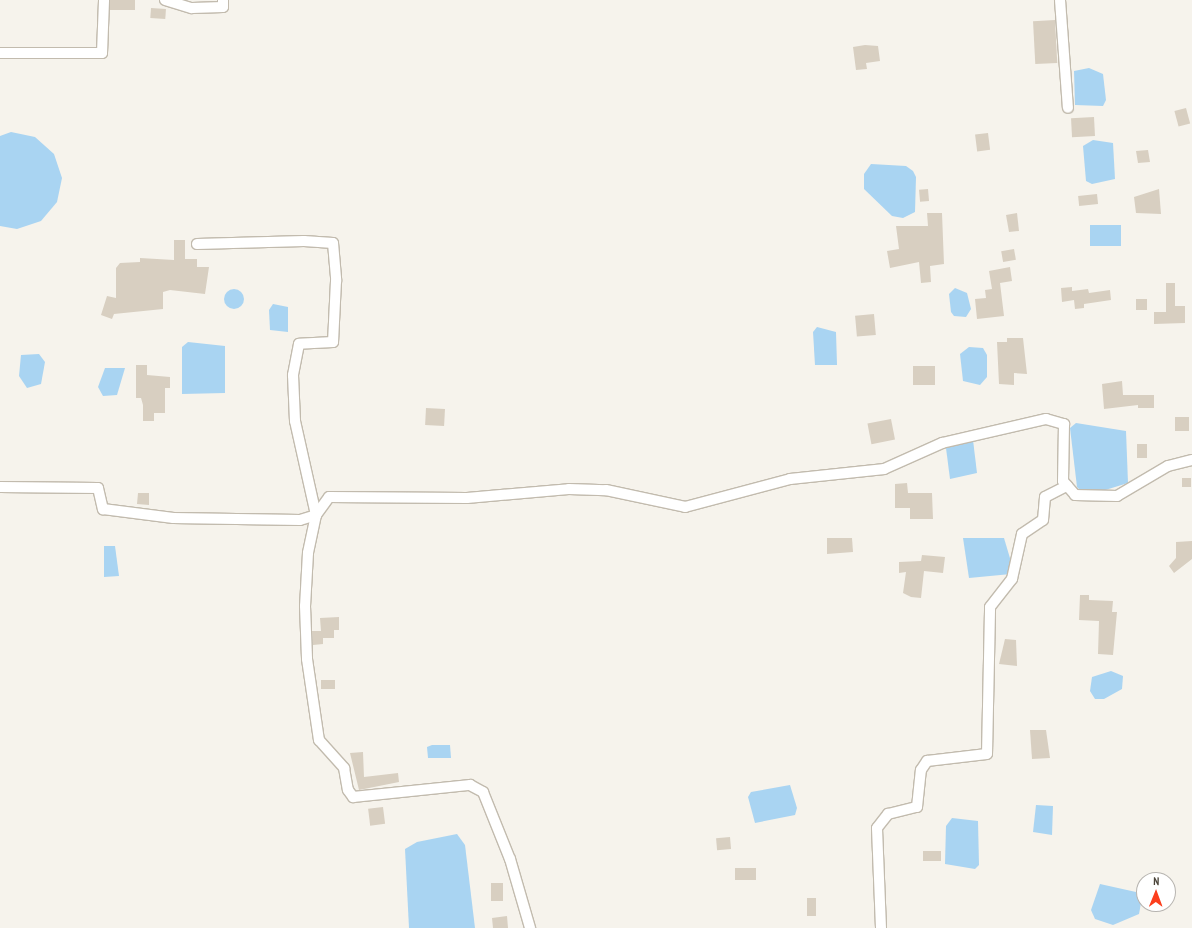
<!DOCTYPE html>
<style>
body{margin:0}
#map{position:relative;width:1192px;height:928px;overflow:hidden;background:#f6f3ec;font-family:"PT Sans Narrow",sans-serif}
div>[style]{position:absolute}
[style*='--x']{left:calc(var(--x)*1px);top:calc(var(--y)*1px);width:calc(var(--w)*1px);rotate:calc(var(--a)*1deg)}
.water>*{inset:0;background:#a9d4f2;transform-origin:0 0}
.round{border-radius:50%}
.building>*{inset:0;background:#d8cfc1;transform-origin:0 0}
.roads{filter:drop-shadow(1px 0 #c2bbae) drop-shadow(-1px 0 #c2bbae) drop-shadow(0 1px #c2bbae) drop-shadow(0 -1px #c2bbae)}
.minor>*{height:10px;margin:-5px;padding:0 5px;transform-origin:5px;border-radius:5px;background:#fff}
span{translate:-50% -50%;white-space:nowrap;text-align:center;line-height:1.15;-webkit-text-stroke:3.5px #fff;paint-order:stroke}
.north{position:absolute;left:1136px;top:872px;width:40px;height:40px;box-sizing:border-box;background:#fff;border:1px solid #b7b4b0;border-radius:50%;rotate:1deg;font-size:11px;font-weight:700;line-height:16px;text-align:center;color:#4b4439}
.north::after{content:'';display:block;margin:auto;width:14px;height:18px;background:#fc3f1d;clip-path:polygon(50% 0,100% 100%,50% 72%,0 100%)}
</style>
<div id="map">
<div class="water">
<div style="clip-path:polygon(1089px 68px,1103px 74px,1106px 100px,1103px 106px,1075px 105px,1074px 71px)"></div>
<div style="clip-path:polygon(11px 132px,35px 137px,54px 154px,62px 178px,57px 202px,41px 221px,17px 229px,0 226px,0 136px)"></div>
<div style="clip-path:polygon(1093px 140px,1113px 143px,1115px 179px,1092px 184px,1086px 181px,1083px 146px)"></div>
<div style="clip-path:polygon(871px 164px,906px 166px,913px 171px,916px 177px,915px 212px,903px 218px,892px 216px,864px 189px,864px 174px)"></div>
<div style="left:1090px;top:225px;width:31px;height:21px"></div>
<div style="clip-path:polygon(955px 288px,967px 293px,971px 309px,966px 317px,954px 316px,951px 312px,949px 294px)"></div>
<div class="round" style="left:224px;top:289px;width:20px;height:20px"></div>
<div style="clip-path:polygon(273px 304px,288px 307px,288px 332px,270px 330px,269px 310px)"></div>
<div style="clip-path:polygon(817px 327px,836px 332px,837px 365px,815px 365px,813px 332px)"></div>
<div style="clip-path:polygon(188px 342px,225px 346px,225px 393px,182px 394px,182px 347px)"></div>
<div style="clip-path:polygon(969px 347px,983px 348px,987px 355px,987px 377px,980px 385px,963px 381px,960px 354px)"></div>
<div style="clip-path:polygon(39px 354px,45px 362px,41px 384px,27px 388px,19px 376px,21px 355px)"></div>
<div style="clip-path:polygon(105px 368px,125px 368px,117px 395px,103px 396px,98px 387px)"></div>
<div style="clip-path:polygon(1076px 423px,1126px 431px,1128px 483px,1102px 491px,1081px 491px,1077px 487px,1070px 428px)"></div>
<div style="clip-path:polygon(973px 440px,977px 473px,950px 479px,946px 448px)"></div>
<div style="clip-path:polygon(963px 538px,1004px 538px,1012px 565px,1011px 574px,969px 578px)"></div>
<div style="clip-path:polygon(104px 546px,115px 546px,119px 576px,104px 577px)"></div>
<div style="clip-path:polygon(1111px 671px,1123px 676px,1122px 689px,1104px 699px,1095px 699px,1090px 691px,1092px 677px)"></div>
<div style="clip-path:polygon(432px 745px,450px 745px,451px 758px,428px 758px,427px 747px)"></div>
<div style="clip-path:polygon(790px 785px,797px 808px,795px 815px,755px 823px,748px 797px,751px 792px)"></div>
<div style="clip-path:polygon(1036px 805px,1053px 806px,1052px 835px,1033px 832px)"></div>
<div style="clip-path:polygon(952px 818px,978px 821px,979px 865px,975px 869px,945px 864px,946px 826px)"></div>
<div style="clip-path:polygon(457px 834px,465px 845px,475px 928px,409px 928px,405px 849px,417px 842px)"></div>
<div style="clip-path:polygon(1100px 884px,1136px 892px,1141px 903px,1139px 914px,1113px 925px,1095px 919px,1091px 910px)"></div>
</div>
<div class="building">
<div style="left:110px;top:0;width:25px;height:10px"></div>
<div style="left:151px;top:8px;width:15px;height:10px;rotate:4deg"></div>
<div style="left:1055px;top:20px;width:43px;height:22px;rotate:87deg"></div>
<div style="clip-path:polygon(865px 45px,878px 46px,880px 61px,866px 63px,867px 69px,856px 70px,853px 47px)"></div>
<div style="left:1186px;top:108px;width:16px;height:12px;rotate:75deg"></div>
<div style="left:1094px;top:117px;width:19px;height:23px;rotate:87deg"></div>
<div style="left:988px;top:133px;width:17px;height:13px;rotate:83deg"></div>
<div style="clip-path:polygon(1148px 150px,1150px 162px,1138px 163px,1136px 151px)"></div>
<div style="left:928px;top:189px;width:12px;height:9px;rotate:85deg"></div>
<div style="clip-path:polygon(1159px 189px,1161px 214px,1136px 213px,1134px 197px)"></div>
<div style="left:1097px;top:194px;width:10px;height:19px;rotate:84deg"></div>
<div style="clip-path:polygon(927px 213px,942px 213px,944px 264px,930px 266px,931px 282px,921px 283px,919px 262px,890px 268px,887px 251px,899px 249px,896px 226px,928px 226px)"></div>
<div style="clip-path:polygon(1017px 213px,1019px 231px,1009px 232px,1006px 215px)"></div>
<div style="clip-path:polygon(174px 240px,185px 240px,185px 259px,197px 259px,197px 267px,209px 267px,205px 294px,170px 290px,163px 292px,163px 309px,114px 314px,112px 319px,101px 315px,107px 296px,116px 298px,116px 268px,120px 263px,140px 262px,140px 258px,174px 260px)"></div>
<div style="left:1014px;top:249px;width:11px;height:13px;rotate:80deg"></div>
<div style="clip-path:polygon(1010px 267px,1012px 281px,1000px 283px,1004px 316px,977px 319px,975px 299px,986px 298px,985px 290px,992px 289px,989px 271px)"></div>
<div style="clip-path:polygon(1166px 283px,1175px 283px,1175px 306px,1185px 306px,1185px 323px,1154px 324px,1154px 312px,1166px 312px)"></div>
<div style="clip-path:polygon(1072px 287px,1072px 291px,1088px 289px,1089px 293px,1110px 290px,1111px 300px,1084px 304px,1084px 308px,1075px 309px,1074px 300px,1062px 302px,1061px 288px)"></div>
<div style="left:1136px;top:299px;width:11px;height:11px"></div>
<div style="left:874px;top:314px;width:21px;height:19px;rotate:85deg"></div>
<div style="clip-path:polygon(1007px 338px,1023px 338px,1027px 374px,1014px 373px,1014px 385px,999px 384px,997px 342px,1007px 342px)"></div>
<div style="clip-path:polygon(136px 365px,147px 365px,147px 375px,170px 377px,170px 388px,165px 388px,165px 413px,154px 413px,154px 421px,143px 421px,143px 405px,141px 398px,136px 398px)"></div>
<div style="left:935px;top:366px;width:19px;height:22px;rotate:90deg"></div>
<div style="clip-path:polygon(1122px 381px,1123px 395px,1154px 395px,1154px 408px,1138px 408px,1138px 405px,1104px 409px,1102px 384px)"></div>
<div style="left:426px;top:408px;width:19px;height:17px;rotate:3deg"></div>
<div style="left:1175px;top:417px;width:14px;height:14px"></div>
<div style="left:891px;top:419px;width:21px;height:24px;rotate:79deg"></div>
<div style="left:1137px;top:444px;width:10px;height:14px"></div>
<div style="left:1182px;top:478px;width:9px;height:9px"></div>
<div style="clip-path:polygon(907px 483px,908px 493px,932px 493px,933px 519px,910px 519px,910px 508px,895px 508px,895px 484px)"></div>
<div style="clip-path:polygon(138px 493px,149px 493px,149px 505px,137px 504px)"></div>
<div style="clip-path:polygon(827px 538px,852px 538px,853px 552px,827px 554px)"></div>
<div style="clip-path:polygon(1192px 541px,1192px 559px,1174px 573px,1169px 566px,1176px 558px,1176px 542px)"></div>
<div style="clip-path:polygon(922px 555px,945px 557px,943px 573px,924px 571px,921px 598px,911px 597px,903px 593px,906px 572px,899px 573px,899px 562px,921px 561px)"></div>
<div style="clip-path:polygon(1080px 595px,1089px 595px,1089px 600px,1113px 601px,1112px 612px,1117px 612px,1113px 655px,1098px 654px,1099px 621px,1079px 620px)"></div>
<div style="clip-path:polygon(339px 617px,339px 630px,334px 630px,334px 638px,323px 638px,323px 644px,313px 645px,312px 631px,321px 631px,320px 618px)"></div>
<div style="clip-path:polygon(1005px 639px,1016px 640px,1017px 666px,999px 664px)"></div>
<div style="left:321px;top:680px;width:14px;height:9px"></div>
<div style="clip-path:polygon(1030px 730px,1046px 730px,1050px 758px,1032px 759px)"></div>
<div style="clip-path:polygon(363px 752px,364px 777px,398px 773px,399px 782px,359px 790px,350px 753px)"></div>
<div style="left:383px;top:807px;width:17px;height:15px;rotate:83deg"></div>
<div style="left:730px;top:837px;width:12px;height:14px;rotate:85deg"></div>
<div style="left:923px;top:851px;width:18px;height:10px"></div>
<div style="left:735px;top:868px;width:21px;height:12px"></div>
<div style="left:491px;top:883px;width:12px;height:18px"></div>
<div style="left:807px;top:898px;width:9px;height:18px"></div>
<div style="clip-path:polygon(507px 916px,508px 928px,493px 928px,492px 918px)"></div>
</div>
<div class="roads">
<div class="minor">
<div style="--x:165;--y:0;--w:28;--a:17"></div>
<div style="--x:192;--y:8;--w:31;--a:-2"></div>
<div style="--x:223;--y:7;--w:7;--a:-90"></div>
<div style="--x:1060;--y:0;--w:108;--a:85.8"></div>
<div style="--x:0;--y:53;--w:102;--a:0"></div>
<div style="--x:102;--y:53;--w:53;--a:-87.8"></div>
<div style="--x:197;--y:244;--w:107;--a:-1.6"></div>
<div style="--x:304;--y:241;--w:29;--a:4"></div>
<div style="--x:333;--y:243;--w:38;--a:85"></div>
<div style="--x:336;--y:281;--w:61;--a:92.8"></div>
<div style="--x:333;--y:342;--w:34;--a:177"></div>
<div style="--x:299;--y:344;--w:32;--a:101"></div>
<div style="--x:293;--y:375;--w:46;--a:87.5"></div>
<div style="--x:295;--y:421;--w:96;--a:77.4"></div>
<div style="--x:316;--y:515;--w:39;--a:102"></div>
<div style="--x:308;--y:553;--w:53;--a:93.2"></div>
<div style="--x:305;--y:606;--w:53;--a:87.8"></div>
<div style="--x:307;--y:659;--w:82;--a:81.6"></div>
<div style="--x:319;--y:740;--w:38;--a:48"></div>
<div style="--x:344;--y:768;--w:22;--a:80"></div>
<div style="--x:348;--y:790;--w:9;--a:54"></div>
<div style="--x:353;--y:797;--w:118;--a:-5.9"></div>
<div style="--x:470;--y:785;--w:15;--a:28"></div>
<div style="--x:483;--y:792;--w:72;--a:68.1"></div>
<div style="--x:510;--y:859;--w:72;--a:73.8"></div>
<div style="--x:0;--y:487;--w:98;--a:0.6"></div>
<div style="--x:98;--y:488;--w:22;--a:77"></div>
<div style="--x:103;--y:509;--w:71;--a:7.3"></div>
<div style="--x:173;--y:518;--w:127;--a:0.9"></div>
<div style="--x:300;--y:520;--w:17;--a:-17"></div>
<div style="--x:316;--y:515;--w:22;--a:-54"></div>
<div style="--x:329;--y:497;--w:138;--a:0.4"></div>
<div style="--x:467;--y:498;--w:102;--a:-5"></div>
<div style="--x:569;--y:489;--w:37;--a:2"></div>
<div style="--x:606;--y:490;--w:81;--a:12.1"></div>
<div style="--x:685;--y:507;--w:109;--a:-14.9"></div>
<div style="--x:790;--y:479;--w:95;--a:-6.1"></div>
<div style="--x:884;--y:469;--w:64;--a:-24.1"></div>
<div style="--x:942;--y:443;--w:107;--a:-13"></div>
<div style="--x:1046;--y:419;--w:19;--a:16"></div>
<div style="--x:1064;--y:424;--w:57;--a:91"></div>
<div style="--x:1063;--y:481;--w:18;--a:49"></div>
<div style="--x:1075;--y:495;--w:42;--a:1.4"></div>
<div style="--x:1117;--y:496;--w:59;--a:-30.5"></div>
<div style="--x:1168;--y:466;--w:25;--a:-14"></div>
<div style="--x:881;--y:928;--w:100;--a:-92.3"></div>
<div style="--x:877;--y:828;--w:18;--a:-52"></div>
<div style="--x:888;--y:814;--w:30;--a:-14"></div>
<div style="--x:917;--y:807;--w:37;--a:-84"></div>
<div style="--x:921;--y:770;--w:11;--a:-56"></div>
<div style="--x:927;--y:761;--w:60;--a:-6.7"></div>
<div style="--x:987;--y:754;--w:147;--a:-88.8"></div>
<div style="--x:990;--y:607;--w:36;--a:-52"></div>
<div style="--x:1012;--y:579;--w:46;--a:-77.5"></div>
<div style="--x:1022;--y:534;--w:25;--a:-34"></div>
<div style="--x:1043;--y:520;--w:23;--a:-85"></div>
<div style="--x:1045;--y:497;--w:25;--a:-27"></div>
</div>
</div>
<div class="north">N</div>
</div>
